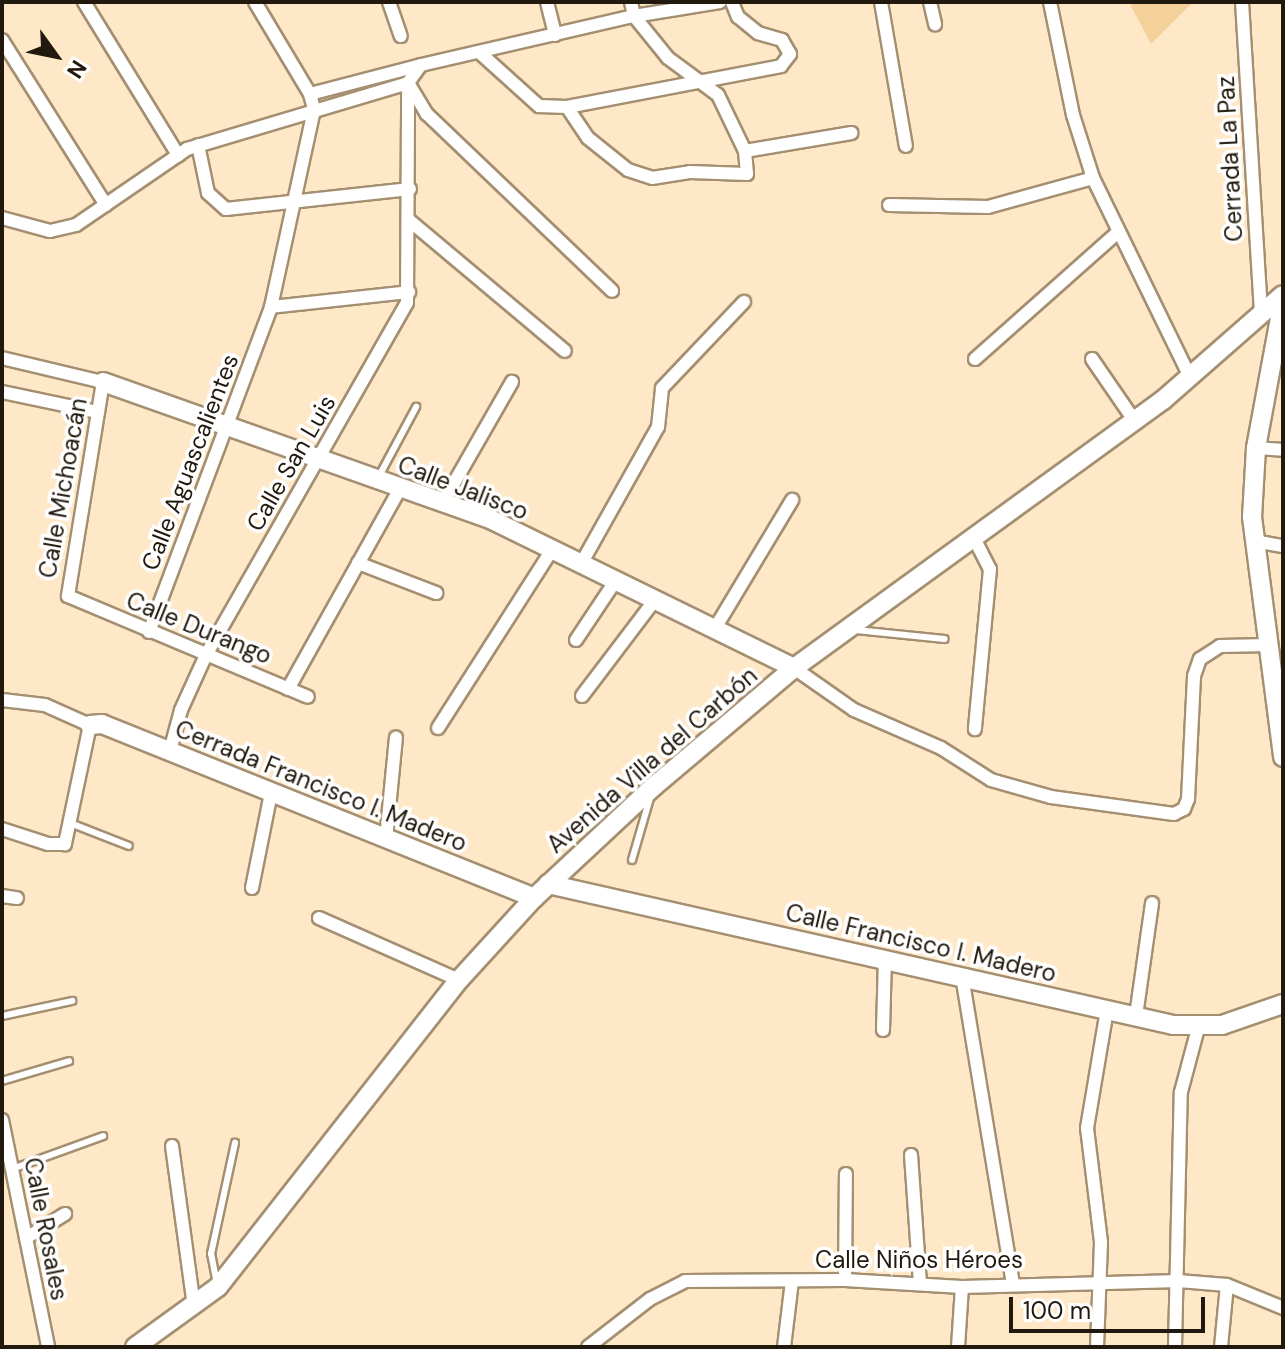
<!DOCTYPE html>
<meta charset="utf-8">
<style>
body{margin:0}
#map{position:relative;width:1285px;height:1349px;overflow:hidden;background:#fee8c7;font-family:"DM Sans",sans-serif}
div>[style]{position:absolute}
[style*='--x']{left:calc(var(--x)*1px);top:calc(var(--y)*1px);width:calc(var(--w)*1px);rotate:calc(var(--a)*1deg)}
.green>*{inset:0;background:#f4d19b}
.roads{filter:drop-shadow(2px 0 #a48f71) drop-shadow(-2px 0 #a48f71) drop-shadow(0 2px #a48f71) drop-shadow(0 -2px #a48f71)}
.lane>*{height:6px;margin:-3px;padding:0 3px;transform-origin:3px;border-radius:3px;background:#fff}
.street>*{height:12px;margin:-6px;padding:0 6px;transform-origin:6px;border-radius:6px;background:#fff}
.secondary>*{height:18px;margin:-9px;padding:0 9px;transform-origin:9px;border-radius:9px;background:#fff}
span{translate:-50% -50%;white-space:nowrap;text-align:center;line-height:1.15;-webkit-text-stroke:7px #fff;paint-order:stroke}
.street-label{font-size:24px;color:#21190d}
.frame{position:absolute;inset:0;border:4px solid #21190d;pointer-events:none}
.north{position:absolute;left:16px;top:16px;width:80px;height:80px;-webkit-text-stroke:6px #fff;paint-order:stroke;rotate:123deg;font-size:22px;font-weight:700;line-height:32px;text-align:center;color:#21190d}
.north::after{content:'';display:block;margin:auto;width:28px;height:36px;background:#21190d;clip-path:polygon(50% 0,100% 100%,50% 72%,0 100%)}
.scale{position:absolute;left:1009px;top:1297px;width:196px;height:36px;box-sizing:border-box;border:4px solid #21190d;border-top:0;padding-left:10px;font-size:24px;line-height:28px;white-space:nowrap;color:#21190d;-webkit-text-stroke:6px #fff;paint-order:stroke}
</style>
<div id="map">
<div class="green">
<div style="clip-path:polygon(1129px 2px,1193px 2px,1151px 44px)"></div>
</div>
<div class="roads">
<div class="lane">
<div style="--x:378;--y:478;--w:81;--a:-61.8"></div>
<div style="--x:856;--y:630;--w:89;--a:5.8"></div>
<div style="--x:70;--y:823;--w:63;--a:21.3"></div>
<div style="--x:632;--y:860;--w:65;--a:-73.8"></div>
<div style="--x:2;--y:1016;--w:72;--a:-12.1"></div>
<div style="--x:2;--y:1081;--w:70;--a:-16.6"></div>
<div style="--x:12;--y:1169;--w:97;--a:-19.9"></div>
<div style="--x:217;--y:1284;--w:31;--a:-101"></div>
<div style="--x:211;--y:1254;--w:114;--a:-77.8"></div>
</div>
<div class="street">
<div style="--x:84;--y:2;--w:180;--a:58.4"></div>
<div style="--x:389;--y:2;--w:36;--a:71"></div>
<div style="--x:547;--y:2;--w:34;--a:76"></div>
<div style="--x:631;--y:2;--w:14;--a:78"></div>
<div style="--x:634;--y:16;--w:54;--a:51"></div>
<div style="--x:668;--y:58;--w:62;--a:36.5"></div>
<div style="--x:718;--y:95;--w:62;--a:64.3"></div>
<div style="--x:881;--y:2;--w:146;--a:80.2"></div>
<div style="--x:930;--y:2;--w:23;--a:77"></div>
<div style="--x:1050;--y:2;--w:115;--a:78.5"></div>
<div style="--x:1073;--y:115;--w:66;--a:72.4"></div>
<div style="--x:1093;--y:178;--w:221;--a:64"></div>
<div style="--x:1242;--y:2;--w:313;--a:86.5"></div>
<div style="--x:2;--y:40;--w:195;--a:57.8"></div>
<div style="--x:479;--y:52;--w:81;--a:42"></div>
<div style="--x:539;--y:106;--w:28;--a:2"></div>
<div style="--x:567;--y:107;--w:218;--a:-10.8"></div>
<div style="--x:781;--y:66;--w:15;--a:-53"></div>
<div style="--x:790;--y:54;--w:16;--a:-120"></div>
<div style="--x:782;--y:40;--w:25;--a:-164"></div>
<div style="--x:758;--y:33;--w:26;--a:-141"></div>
<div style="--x:738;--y:17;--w:16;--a:-112"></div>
<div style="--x:410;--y:86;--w:33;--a:59"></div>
<div style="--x:427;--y:114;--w:256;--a:43.7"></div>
<div style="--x:310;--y:94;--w:115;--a:-14.6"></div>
<div style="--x:567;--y:107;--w:37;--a:56"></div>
<div style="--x:588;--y:138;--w:51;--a:38.7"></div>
<div style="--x:628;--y:170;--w:25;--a:18"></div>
<div style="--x:652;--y:178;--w:38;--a:-9"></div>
<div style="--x:690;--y:172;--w:57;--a:2"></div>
<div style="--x:747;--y:174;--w:23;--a:-95"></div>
<div style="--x:745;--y:151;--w:108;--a:-9.6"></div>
<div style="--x:198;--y:145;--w:49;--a:78.2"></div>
<div style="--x:208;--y:193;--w:24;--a:42"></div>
<div style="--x:226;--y:209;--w:185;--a:-6.2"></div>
<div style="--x:889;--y:205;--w:99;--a:1.2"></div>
<div style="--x:988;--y:207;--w:109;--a:-15.4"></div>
<div style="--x:2;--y:218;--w:50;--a:15.2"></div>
<div style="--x:50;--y:231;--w:27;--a:-13"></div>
<div style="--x:76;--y:225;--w:135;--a:-34.4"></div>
<div style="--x:187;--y:149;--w:231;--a:-16.6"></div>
<div style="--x:410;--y:221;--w:202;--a:40"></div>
<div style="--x:271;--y:307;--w:139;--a:-6.2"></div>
<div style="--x:2;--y:358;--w:104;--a:13.4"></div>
<div style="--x:103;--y:382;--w:217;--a:99.3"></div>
<div style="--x:68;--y:596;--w:260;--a:22.8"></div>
<div style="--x:975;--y:359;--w:188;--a:-41.6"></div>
<div style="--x:1092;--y:359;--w:74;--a:55.5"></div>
<div style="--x:2;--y:392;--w:98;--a:11.8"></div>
<div style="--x:1256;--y:448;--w:27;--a:4"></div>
<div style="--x:442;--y:504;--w:141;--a:-60.2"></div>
<div style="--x:973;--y:536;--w:37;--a:63"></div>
<div style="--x:990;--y:569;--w:161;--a:95.4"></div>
<div style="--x:1254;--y:541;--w:29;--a:10"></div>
<div style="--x:358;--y:563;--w:84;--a:21"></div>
<div style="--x:581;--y:564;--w:157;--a:-60.7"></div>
<div style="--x:658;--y:427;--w:39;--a:-84"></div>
<div style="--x:662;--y:388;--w:119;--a:-46.4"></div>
<div style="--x:714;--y:630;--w:152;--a:-59"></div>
<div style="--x:149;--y:632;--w:347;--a:-69.4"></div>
<div style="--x:271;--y:307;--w:203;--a:-77.7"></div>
<div style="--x:314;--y:109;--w:16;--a:-105"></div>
<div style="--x:310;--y:94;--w:107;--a:-120.9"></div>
<div style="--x:576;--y:640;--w:72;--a:-56.3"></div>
<div style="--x:794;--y:668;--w:73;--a:35"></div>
<div style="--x:854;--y:710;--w:95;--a:23.6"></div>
<div style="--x:941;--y:748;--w:59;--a:32.6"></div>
<div style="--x:991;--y:780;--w:62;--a:15.8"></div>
<div style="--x:1051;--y:797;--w:124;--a:7.9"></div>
<div style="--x:1174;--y:814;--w:11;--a:-27"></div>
<div style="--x:1184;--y:809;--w:11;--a:-68"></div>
<div style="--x:1188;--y:799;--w:123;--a:-87.2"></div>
<div style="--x:1194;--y:676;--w:18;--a:-71"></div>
<div style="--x:1200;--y:659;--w:24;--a:-33"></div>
<div style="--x:1220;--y:646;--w:50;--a:-1.1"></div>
<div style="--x:288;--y:689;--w:228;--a:-60.8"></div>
<div style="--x:582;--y:696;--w:119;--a:-52.8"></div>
<div style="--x:2;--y:700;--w:43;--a:6.6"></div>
<div style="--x:45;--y:705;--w:49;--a:24"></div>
<div style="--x:90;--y:725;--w:122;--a:101.9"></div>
<div style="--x:65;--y:844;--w:17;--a:180"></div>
<div style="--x:48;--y:844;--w:48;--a:-161.9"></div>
<div style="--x:438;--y:728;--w:211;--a:-57.4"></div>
<div style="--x:170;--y:751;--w:42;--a:-75"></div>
<div style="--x:181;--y:710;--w:60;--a:-65.6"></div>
<div style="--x:206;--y:655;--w:405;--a:-60.3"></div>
<div style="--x:407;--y:303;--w:220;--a:-89.7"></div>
<div style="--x:408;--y:83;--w:12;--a:-55"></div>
<div style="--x:415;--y:73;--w:10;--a:-53"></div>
<div style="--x:421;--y:65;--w:219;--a:-13"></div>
<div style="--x:634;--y:16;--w:87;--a:-9.2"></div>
<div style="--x:386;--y:839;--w:102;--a:-84.4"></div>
<div style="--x:252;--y:888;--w:97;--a:-78.7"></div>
<div style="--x:2;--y:896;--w:15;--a:8"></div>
<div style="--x:319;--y:918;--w:153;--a:23.9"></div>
<div style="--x:962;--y:976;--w:311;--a:80.6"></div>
<div style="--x:1136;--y:1016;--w:114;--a:-81.9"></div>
<div style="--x:883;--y:1030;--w:70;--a:-88.4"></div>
<div style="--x:2;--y:1120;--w:232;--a:78.5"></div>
<div style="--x:172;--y:1146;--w:162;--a:82.2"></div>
<div style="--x:911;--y:1155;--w:128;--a:86"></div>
<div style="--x:26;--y:1238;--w:46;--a:-31.6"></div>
<div style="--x:845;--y:1280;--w:106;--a:-89.5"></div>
<div style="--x:588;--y:1347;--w:78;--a:-37.7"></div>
<div style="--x:650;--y:1299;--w:39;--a:-27"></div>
<div style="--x:685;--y:1281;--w:160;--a:-0.4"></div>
<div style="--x:845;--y:1280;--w:117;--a:3.4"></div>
<div style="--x:962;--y:1287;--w:217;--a:-1.6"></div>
<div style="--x:1179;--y:1281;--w:48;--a:4.8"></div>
<div style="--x:1227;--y:1285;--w:61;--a:22.3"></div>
<div style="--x:784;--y:1347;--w:66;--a:-83.1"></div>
<div style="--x:958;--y:1347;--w:60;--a:-86.2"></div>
<div style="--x:1097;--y:1347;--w:105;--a:-87.8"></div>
<div style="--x:1101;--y:1242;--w:115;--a:-97"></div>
<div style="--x:1087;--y:1128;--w:120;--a:-80.4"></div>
<div style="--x:1175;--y:1347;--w:255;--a:-88.7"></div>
<div style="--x:1181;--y:1092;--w:66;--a:-75.1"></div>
<div style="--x:1221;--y:1347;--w:62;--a:-84.5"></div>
</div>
<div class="secondary">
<div style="--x:1283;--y:302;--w:148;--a:100.5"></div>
<div style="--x:1256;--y:448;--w:69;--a:93.3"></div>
<div style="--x:1252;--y:517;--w:242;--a:82.6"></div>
<div style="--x:103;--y:382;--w:413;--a:19.5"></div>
<div style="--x:492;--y:520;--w:336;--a:26.1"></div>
<div style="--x:90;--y:725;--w:12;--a:-5"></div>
<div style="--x:102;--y:724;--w:466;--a:21.9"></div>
<div style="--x:548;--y:884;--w:641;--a:12.71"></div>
<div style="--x:1173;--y:1025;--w:49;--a:0"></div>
<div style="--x:1222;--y:1025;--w:65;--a:-19"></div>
<div style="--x:135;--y:1347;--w:102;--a:-35.9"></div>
<div style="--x:218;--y:1287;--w:390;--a:-51.9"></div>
<div style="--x:459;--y:980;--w:111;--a:-47.6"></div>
<div style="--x:534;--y:898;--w:163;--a:-43"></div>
<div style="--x:653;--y:787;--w:185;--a:-40.2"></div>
<div style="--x:794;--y:668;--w:456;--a:-36"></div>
<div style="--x:1163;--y:400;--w:159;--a:-41.2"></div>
</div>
</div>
<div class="street-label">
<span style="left:1230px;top:159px;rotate:-93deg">Cerrada La Paz</span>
<span style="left:190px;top:462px;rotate:-69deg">Calle Aguascalientes</span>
<span style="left:291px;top:463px;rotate:-60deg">Calle San Luis</span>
<span style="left:63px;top:488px;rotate:-80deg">Calle Michoacán</span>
<span style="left:463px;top:488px;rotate:21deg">Calle Jalisco</span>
<span style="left:199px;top:628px;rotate:22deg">Calle Durango</span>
<span style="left:652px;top:760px;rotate:-41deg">Avenida Villa del Carbón</span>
<span style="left:321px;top:786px;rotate:22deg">Cerrada Francisco I. Madero</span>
<span style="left:921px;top:943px;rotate:13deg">Calle Francisco I. Madero</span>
<span style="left:46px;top:1229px;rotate:79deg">Calle Rosales</span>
<span style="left:919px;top:1260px">Calle Niños Héroes</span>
</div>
<div class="frame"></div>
<div class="north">N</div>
<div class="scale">100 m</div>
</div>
